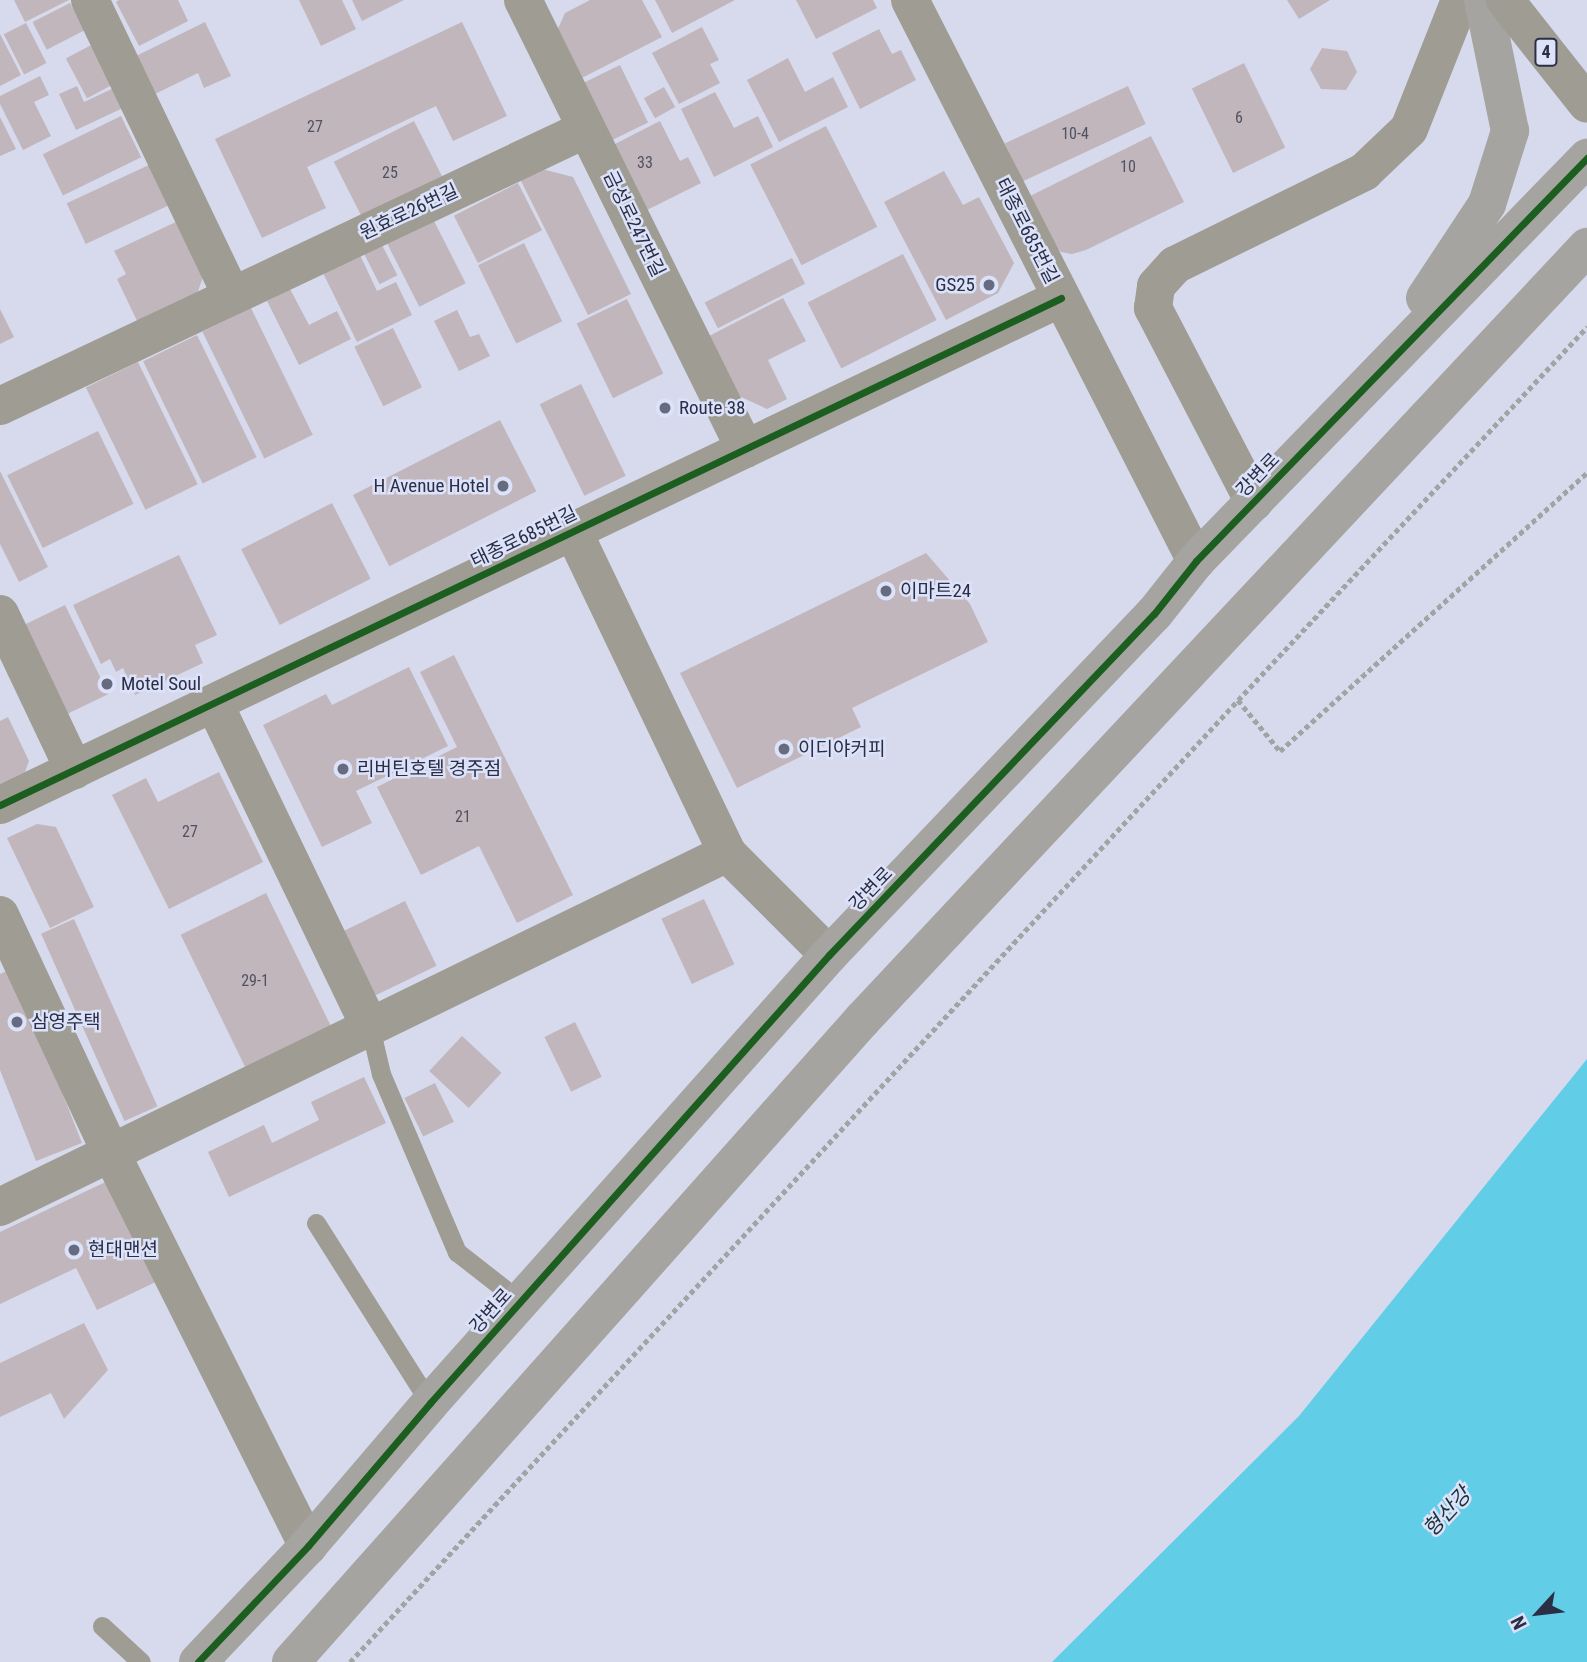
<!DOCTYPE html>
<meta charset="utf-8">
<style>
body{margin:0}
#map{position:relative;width:1587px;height:1662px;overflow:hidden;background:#d6daec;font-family:"Roboto Condensed","Noto Sans KR",sans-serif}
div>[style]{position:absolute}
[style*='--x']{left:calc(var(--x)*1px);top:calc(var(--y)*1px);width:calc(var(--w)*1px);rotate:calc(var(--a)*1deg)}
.water>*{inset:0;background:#62cde6}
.building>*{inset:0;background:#c1b6bc;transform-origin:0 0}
.path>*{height:4.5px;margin-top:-2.25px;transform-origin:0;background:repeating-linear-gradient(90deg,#a2a3a5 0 5px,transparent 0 8.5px)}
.lane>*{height:19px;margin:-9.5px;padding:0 9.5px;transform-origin:9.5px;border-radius:9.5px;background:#9e9c93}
.street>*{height:38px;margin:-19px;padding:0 19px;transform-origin:19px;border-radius:19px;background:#9e9c93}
.secondary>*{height:38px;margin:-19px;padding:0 19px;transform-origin:19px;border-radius:19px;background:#a6a4a0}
.primary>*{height:38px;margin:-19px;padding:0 19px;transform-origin:19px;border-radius:19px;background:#9f9c94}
.cycleway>*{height:7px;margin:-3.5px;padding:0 3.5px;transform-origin:3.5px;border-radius:3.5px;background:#1b5e20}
.dots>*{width:19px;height:19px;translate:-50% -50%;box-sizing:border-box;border:4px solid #dce2f9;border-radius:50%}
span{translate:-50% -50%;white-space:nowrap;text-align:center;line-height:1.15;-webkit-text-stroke:5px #dce2f9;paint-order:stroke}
.number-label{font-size:16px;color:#505163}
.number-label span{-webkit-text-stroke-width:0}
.shield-label span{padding:2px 5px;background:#dce2f9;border:2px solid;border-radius:5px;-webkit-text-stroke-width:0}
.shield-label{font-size:18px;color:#2b2f45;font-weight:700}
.street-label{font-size:19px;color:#2b2f45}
.poi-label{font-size:19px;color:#2b2f45}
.right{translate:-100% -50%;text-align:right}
.left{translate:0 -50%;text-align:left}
.water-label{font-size:21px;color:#193136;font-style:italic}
.north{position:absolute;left:1503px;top:1578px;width:70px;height:70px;-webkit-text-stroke:5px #dce2f9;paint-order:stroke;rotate:243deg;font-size:19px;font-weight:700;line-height:28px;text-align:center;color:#2b2f45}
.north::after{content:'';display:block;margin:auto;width:24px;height:32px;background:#2b2f45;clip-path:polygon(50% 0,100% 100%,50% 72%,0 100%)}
</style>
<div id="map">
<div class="water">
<div style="clip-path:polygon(1587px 1059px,1587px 1662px,1052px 1662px,1299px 1416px)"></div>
</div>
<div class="building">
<div style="clip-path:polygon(14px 0,69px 0,25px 22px)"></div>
<div style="clip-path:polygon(119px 0,178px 0,188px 21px,139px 46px,116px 2px)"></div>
<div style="clip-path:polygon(299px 0,342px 0,356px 29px,321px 46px)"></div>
<div style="clip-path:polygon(352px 0,404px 0,362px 21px)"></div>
<div style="clip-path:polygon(590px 0,642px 0,662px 37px,574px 82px,553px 40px,565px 13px)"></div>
<div style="clip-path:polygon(655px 0,735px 0,672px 33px)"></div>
<div style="clip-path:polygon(796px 0,873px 0,877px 8px,816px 39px)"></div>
<div style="clip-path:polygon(1287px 0,1330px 0,1299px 19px)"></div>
<div style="left:70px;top:3px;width:31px;height:42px;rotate:63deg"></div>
<div style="clip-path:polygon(205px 22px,231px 76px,204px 88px,198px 73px,155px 94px,136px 56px)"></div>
<div style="clip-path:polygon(462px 22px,507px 116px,453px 141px,436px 106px,307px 167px,326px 208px,262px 238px,215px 139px)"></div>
<div style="left:26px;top:23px;width:45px;height:25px;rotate:63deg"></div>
<div style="clip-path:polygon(702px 27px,719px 60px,710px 64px,720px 83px,679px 104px,652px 53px)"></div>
<div style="clip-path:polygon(879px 29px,892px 54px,901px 50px,916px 80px,860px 109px,832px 53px)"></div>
<div style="clip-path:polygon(0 34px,21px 75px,0 86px)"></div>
<div style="left:95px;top:43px;width:45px;height:33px;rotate:62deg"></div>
<div style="clip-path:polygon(1322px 48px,1347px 51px,1357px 72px,1346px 90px,1321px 89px,1310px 69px)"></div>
<div style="clip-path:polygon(788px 58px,805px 92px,833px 77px,848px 107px,779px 142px,747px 80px)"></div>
<div style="left:1244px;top:63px;width:94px;height:58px;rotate:64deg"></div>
<div style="left:620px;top:65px;width:64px;height:42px;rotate:64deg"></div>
<div style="clip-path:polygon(40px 76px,49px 95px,34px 102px,51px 136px,23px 150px,0 104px,0 96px)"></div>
<div style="clip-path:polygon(77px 86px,84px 102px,116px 87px,125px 107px,76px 130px,59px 94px)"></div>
<div style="left:1128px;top:86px;width:42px;height:136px;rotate:65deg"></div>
<div style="left:664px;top:87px;width:23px;height:23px;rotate:61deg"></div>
<div style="clip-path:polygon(715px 92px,734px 128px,758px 116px,773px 147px,714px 177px,681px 109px)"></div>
<div style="left:121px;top:116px;width:46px;height:87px;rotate:64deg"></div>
<div style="clip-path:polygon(0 117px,16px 149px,0 156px)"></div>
<div style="left:414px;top:121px;width:72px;height:90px;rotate:63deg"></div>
<div style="clip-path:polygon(660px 121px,680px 161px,688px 157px,701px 183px,641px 213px,609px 147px)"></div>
<div style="left:826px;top:126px;width:113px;height:85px;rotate:63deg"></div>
<div style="clip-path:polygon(1151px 136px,1184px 202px,1086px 250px,1072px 254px,1061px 252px,1051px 243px,1028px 197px)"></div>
<div style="left:151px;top:164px;width:45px;height:93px;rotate:65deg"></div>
<div style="clip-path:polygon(542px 169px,573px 177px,631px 294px,588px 315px,520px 179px)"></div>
<div style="clip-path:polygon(944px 171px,963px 205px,979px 197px,1014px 263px,998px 293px,946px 320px,884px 202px)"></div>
<div style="left:518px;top:183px;width:53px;height:72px;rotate:63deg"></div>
<div style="left:433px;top:219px;width:72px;height:52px;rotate:63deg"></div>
<div style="clip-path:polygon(178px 221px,204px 274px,196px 297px,139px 325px,117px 279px,126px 274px,114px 251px)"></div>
<div style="left:524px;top:243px;width:87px;height:51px;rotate:64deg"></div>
<div style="left:382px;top:245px;width:34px;height:20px;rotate:63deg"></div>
<div style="left:903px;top:254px;width:74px;height:107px;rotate:63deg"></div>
<div style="clip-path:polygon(360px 255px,377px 291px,396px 282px,412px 315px,357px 342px,323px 273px)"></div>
<div style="left:792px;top:258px;width:29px;height:98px;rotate:63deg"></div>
<div style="clip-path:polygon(290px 289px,309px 325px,337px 311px,351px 339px,299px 365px,267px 301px)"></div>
<div style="clip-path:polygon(783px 298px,806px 341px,768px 360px,787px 399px,767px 409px,739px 396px,709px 336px)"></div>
<div style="left:627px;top:299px;width:83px;height:56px;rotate:64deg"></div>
<div style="left:251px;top:308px;width:141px;height:54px;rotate:64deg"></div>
<div style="clip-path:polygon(0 309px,14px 337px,0 344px)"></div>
<div style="clip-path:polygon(457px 310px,470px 337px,479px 334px,490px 356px,459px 371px,434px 321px)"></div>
<div style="left:393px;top:328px;width:66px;height:43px;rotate:64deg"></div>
<div style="left:197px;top:335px;width:136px;height:60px;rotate:64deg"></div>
<div style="left:138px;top:362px;width:136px;height:58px;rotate:64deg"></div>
<div style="left:581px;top:384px;width:102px;height:46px;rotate:64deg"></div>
<div style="left:500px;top:420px;width:80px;height:165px;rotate:63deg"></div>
<div style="left:98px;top:431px;width:81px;height:101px;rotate:64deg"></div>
<div style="clip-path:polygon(0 471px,48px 567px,19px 582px,0 544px)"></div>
<div style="left:332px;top:503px;width:85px;height:102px;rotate:63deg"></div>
<div style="clip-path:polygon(926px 553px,970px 604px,988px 642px,852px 708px,861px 727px,737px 788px,680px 673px)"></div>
<div style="clip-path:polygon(179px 555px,217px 635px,195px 645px,203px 663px,135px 695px,123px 668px,116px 672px,110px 659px,101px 664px,73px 605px)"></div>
<div style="left:65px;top:605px;width:99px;height:55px;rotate:64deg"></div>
<div style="clip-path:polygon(454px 655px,573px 895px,517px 923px,479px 846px,421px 875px,377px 787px,457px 747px,420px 672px)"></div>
<div style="clip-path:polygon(409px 667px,448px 746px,356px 791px,372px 823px,322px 847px,263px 725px,326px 694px,332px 705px)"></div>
<div style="clip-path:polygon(8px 717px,29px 761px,25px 772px,0 784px,0 721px)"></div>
<div style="clip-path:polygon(219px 772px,263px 862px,169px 909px,112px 795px,146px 778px,158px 802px)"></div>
<div style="clip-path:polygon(37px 824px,56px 827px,94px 907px,50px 928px,7px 838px)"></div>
<div style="left:266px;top:893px;width:148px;height:95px;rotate:64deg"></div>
<div style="left:704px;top:899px;width:72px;height:47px;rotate:65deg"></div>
<div style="left:405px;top:901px;width:72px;height:75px;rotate:64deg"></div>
<div style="left:74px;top:919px;width:205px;height:36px;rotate:66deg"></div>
<div style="clip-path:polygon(13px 968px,82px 1143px,36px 1161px,0 1070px,0 974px)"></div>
<div style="left:575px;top:1022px;width:61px;height:34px;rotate:64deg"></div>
<div style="left:462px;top:1036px;width:54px;height:48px;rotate:43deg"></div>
<div style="clip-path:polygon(364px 1077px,386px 1123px,229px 1197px,208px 1152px,264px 1125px,272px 1143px,319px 1120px,311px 1102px)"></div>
<div style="left:435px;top:1083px;width:43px;height:34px;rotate:64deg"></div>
<div style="clip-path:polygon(114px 1178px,162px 1279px,97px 1310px,76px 1268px,0 1304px,0 1232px)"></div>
<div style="clip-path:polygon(84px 1323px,108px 1370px,64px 1419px,51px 1393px,0 1417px,0 1363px)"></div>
</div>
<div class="path">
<div style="--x:1238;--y:700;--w:66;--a:50.5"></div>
<div style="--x:1280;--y:751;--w:414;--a:-42.2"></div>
<div style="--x:350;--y:1662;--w:1309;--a:-47.29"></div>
<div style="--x:1238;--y:700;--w:511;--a:-46.9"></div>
</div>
<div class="lane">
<div style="--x:370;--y:1027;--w:48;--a:76.8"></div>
<div style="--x:381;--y:1074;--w:194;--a:66.9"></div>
<div style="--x:457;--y:1252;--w:81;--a:38"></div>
<div style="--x:316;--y:1223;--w:213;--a:57.7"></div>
<div style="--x:102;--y:1626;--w:53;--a:42.7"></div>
</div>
<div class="street">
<div style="--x:90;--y:0;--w:328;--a:64.4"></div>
<div style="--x:523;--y:0;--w:501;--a:63.69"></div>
<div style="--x:910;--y:0;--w:630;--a:62.99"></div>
<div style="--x:0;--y:406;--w:648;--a:-25.3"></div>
<div style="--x:1254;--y:502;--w:219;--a:-117.5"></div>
<div style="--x:1153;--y:308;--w:22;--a:-82"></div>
<div style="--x:1156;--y:286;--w:28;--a:-48"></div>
<div style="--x:1175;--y:265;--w:211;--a:-26.2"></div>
<div style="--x:1364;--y:172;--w:62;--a:-43.7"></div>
<div style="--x:1409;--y:129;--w:139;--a:-68.4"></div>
<div style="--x:573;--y:531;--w:357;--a:64.4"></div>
<div style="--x:727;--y:853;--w:144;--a:45"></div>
<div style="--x:0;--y:614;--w:173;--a:64.6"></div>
<div style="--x:214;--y:703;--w:360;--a:64.3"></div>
<div style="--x:0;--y:805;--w:1176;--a:-25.54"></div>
<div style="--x:0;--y:915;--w:263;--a:65"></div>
<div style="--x:111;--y:1153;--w:440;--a:63.4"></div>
<div style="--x:0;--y:1207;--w:809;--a:-25.96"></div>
</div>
<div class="secondary">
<div style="--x:1425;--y:298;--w:113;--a:-56.6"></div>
<div style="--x:1487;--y:204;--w:77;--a:-72.5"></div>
<div style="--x:1510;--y:131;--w:134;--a:-101.6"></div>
<div style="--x:198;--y:1662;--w:160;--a:-46.5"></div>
<div style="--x:308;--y:1546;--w:188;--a:-49.5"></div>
<div style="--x:430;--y:1403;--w:600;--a:-48.31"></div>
<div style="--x:829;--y:955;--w:471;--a:-46.4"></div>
<div style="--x:1154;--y:614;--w:68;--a:-51.6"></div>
<div style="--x:1196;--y:561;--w:562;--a:-45.87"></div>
<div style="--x:291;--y:1662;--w:859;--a:-48.35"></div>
<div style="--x:862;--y:1020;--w:1060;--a:-46.84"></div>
</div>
<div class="primary">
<div style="--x:1505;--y:0;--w:132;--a:51.7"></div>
</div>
<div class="cycleway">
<div style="--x:0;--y:805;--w:1176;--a:-25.54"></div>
<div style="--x:198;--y:1662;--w:160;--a:-46.5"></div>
<div style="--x:308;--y:1546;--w:188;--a:-49.5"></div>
<div style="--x:430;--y:1403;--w:600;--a:-48.31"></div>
<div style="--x:829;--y:955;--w:471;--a:-46.4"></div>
<div style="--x:1154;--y:614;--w:68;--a:-51.6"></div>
<div style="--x:1196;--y:561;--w:562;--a:-45.87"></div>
</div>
<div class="dots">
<div style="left:989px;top:285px;background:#676b7f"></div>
<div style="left:665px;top:408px;background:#676b7f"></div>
<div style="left:503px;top:486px;background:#676b7f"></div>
<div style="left:886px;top:591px;background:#676b7f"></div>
<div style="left:107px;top:684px;background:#676b7f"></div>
<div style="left:784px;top:749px;background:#676b7f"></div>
<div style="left:343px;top:769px;background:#676b7f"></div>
<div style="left:17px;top:1022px;background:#676b7f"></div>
<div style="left:74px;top:1250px;background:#676b7f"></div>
</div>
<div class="number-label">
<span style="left:1239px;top:118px">6</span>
<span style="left:315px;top:127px">27</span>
<span style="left:1075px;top:134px">10-4</span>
<span style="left:645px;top:163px">33</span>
<span style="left:1128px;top:167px">10</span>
<span style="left:390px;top:173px">25</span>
<span style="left:463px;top:817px">21</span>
<span style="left:190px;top:832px">27</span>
<span style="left:255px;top:981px">29-1</span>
</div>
<div class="shield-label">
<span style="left:1546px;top:52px">4</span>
</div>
<div class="street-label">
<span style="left:409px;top:212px;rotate:-25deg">원효로26번길</span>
<span style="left:634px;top:224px;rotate:64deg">금성로247번길</span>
<span style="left:1027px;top:231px;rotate:63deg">태종로685번길</span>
<span style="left:1258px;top:475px;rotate:-46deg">강변로</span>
<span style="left:524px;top:537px;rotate:-26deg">태종로685번길</span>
<span style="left:871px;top:889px;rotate:-46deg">강변로</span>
<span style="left:491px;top:1311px;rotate:-48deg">강변로</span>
</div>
<div class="poi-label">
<span class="right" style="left:975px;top:285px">GS25</span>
<span class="left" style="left:679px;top:408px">Route 38</span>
<span class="right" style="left:489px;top:486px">H Avenue Hotel</span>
<span class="left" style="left:900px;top:591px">이마트24</span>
<span class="left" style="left:121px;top:684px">Motel Soul</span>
<span class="left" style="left:798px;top:749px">이디야커피</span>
<span class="left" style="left:357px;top:769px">리버틴호텔 경주점</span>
<span class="left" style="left:31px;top:1022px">삼영주택</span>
<span class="left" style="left:88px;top:1250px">현대맨션</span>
</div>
<div class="water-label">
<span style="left:1447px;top:1512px;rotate:-47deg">형산강</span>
</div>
<div class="north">N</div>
</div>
